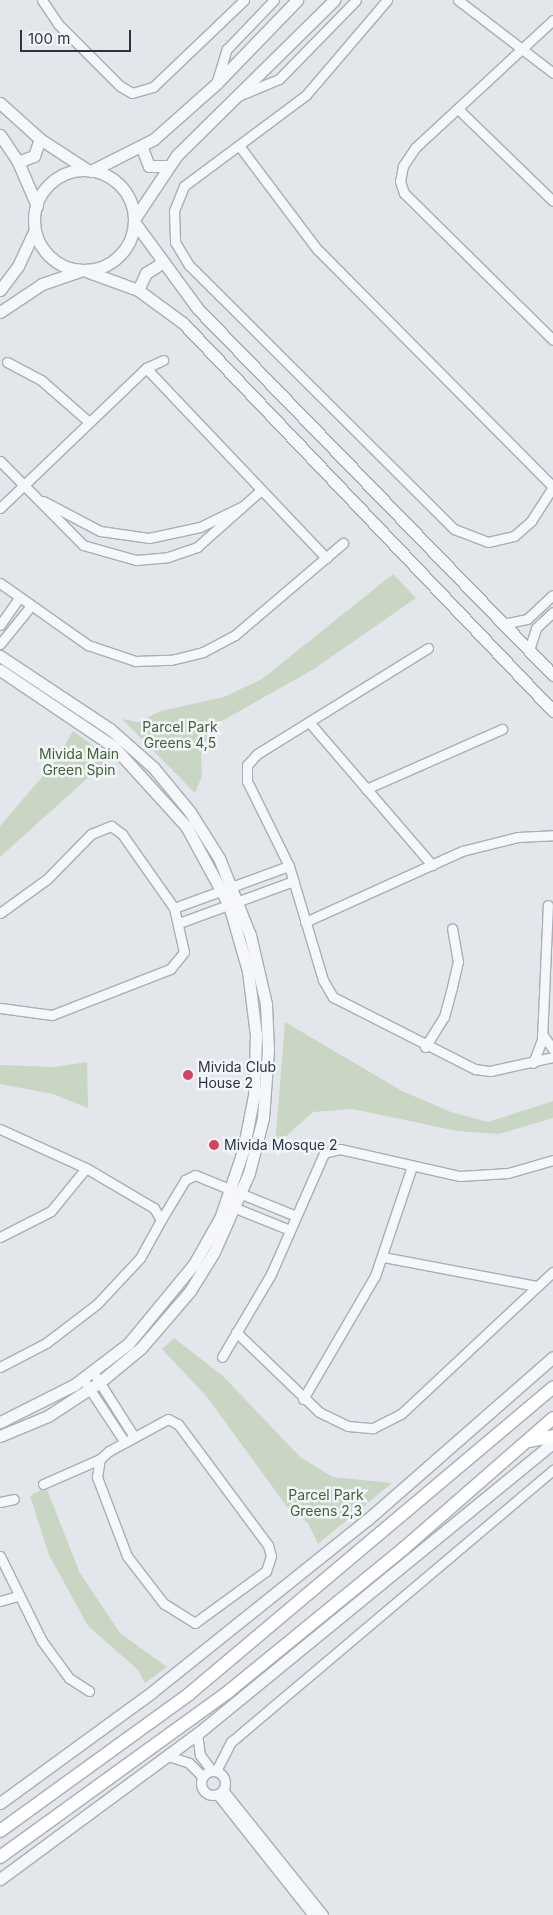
<!DOCTYPE html>
<style>
body{margin:0}
#map{position:relative;width:553px;height:1915px;overflow:hidden;background:#e3e7ec;font-family:Inter,sans-serif}
div>[style]{position:absolute}
[style*='--x']{left:calc(var(--x)*1px);top:calc(var(--y)*1px);width:calc(var(--w)*1px);rotate:calc(var(--a)*1deg)}
.green>*{inset:0;background:#c9d6c3}
.roads{filter:drop-shadow(1px 0 #a7aeb7) drop-shadow(-1px 0 #a7aeb7) drop-shadow(0 1px #a7aeb7) drop-shadow(0 -1px #a7aeb7)}
.minor>*{height:9px;margin:-4.5px;padding:0 4.5px;transform-origin:4.5px;border-radius:4.5px;background:#f6f7fa}
.minor>.ring{margin:-4.5px;padding:0;box-sizing:content-box;background:none;border:9px solid #f6f7fa;border-radius:50%}
.tertiary>*{height:11px;margin:-5.5px;padding:0 5.5px;transform-origin:5.5px;border-radius:5.5px;background:#f6f7fa}
.tertiary>.ring{margin:-5.5px;padding:0;box-sizing:content-box;background:none;border:11px solid #f6f7fa;border-radius:50%}
.secondary>*{height:12px;margin:-6px;padding:0 6px;transform-origin:6px;border-radius:6px;background:#fff}
.dots>*{width:14px;height:14px;translate:-50% -50%;box-sizing:border-box;border:2px solid #f3f6f9;border-radius:50%}
span{translate:-50% -50%;white-space:nowrap;text-align:center;line-height:1.15;-webkit-text-stroke:5px #f3f6f9;paint-order:stroke}
.park-label{font-size:14px;color:#406236}
.poi-label{font-size:14px;color:#293545}
.left{translate:0 -50%;text-align:left}
.scale{position:absolute;left:20px;top:30px;width:111px;height:22px;box-sizing:border-box;border:2px solid #293545;border-top:0;padding-left:6px;font-size:15px;line-height:18px;white-space:nowrap;color:#293545;-webkit-text-stroke:4px #f3f6f9;paint-order:stroke}
</style>
<div id="map">
<div class="green">
<div style="clip-path:polygon(393px 574px,416px 598px,314px 669px,220px 722px,210px 732px,201px 755px,202px 776px,195px 793px,122px 719px,138px 722px,161px 711px,224px 697px,262px 679px)"></div>
<div style="clip-path:polygon(73px 731px,110px 758px,0 857px,0 826px,54px 763px)"></div>
<div style="clip-path:polygon(285px 1022px,402px 1091px,451px 1112px,488px 1122px,553px 1101px,553px 1118px,499px 1134px,457px 1131px,353px 1109px,313px 1112px,275px 1146px)"></div>
<div style="clip-path:polygon(87px 1062px,88px 1108px,53px 1094px,0 1084px,0 1065px,54px 1067px)"></div>
<div style="clip-path:polygon(174px 1338px,223px 1376px,300px 1457px,333px 1477px,392px 1483px,318px 1544px,308px 1523px,288px 1508px,207px 1397px,162px 1349px)"></div>
<div style="clip-path:polygon(46px 1487px,80px 1573px,120px 1633px,167px 1667px,145px 1683px,137px 1669px,88px 1626px,49px 1555px,30px 1496px)"></div>
</div>
<div class="roads">
<div class="minor">
<div style="--x:42;--y:0;--w:29;--a:56"></div>
<div style="--x:58;--y:24;--w:88;--a:45"></div>
<div style="--x:120;--y:86;--w:14;--a:30"></div>
<div style="--x:132;--y:93;--w:22;--a:-16"></div>
<div style="--x:153;--y:87;--w:126;--a:-43.7"></div>
<div style="--x:387;--y:0;--w:125;--a:130.5"></div>
<div style="--x:306;--y:95;--w:152;--a:143.3"></div>
<div style="--x:184;--y:186;--w:27;--a:112"></div>
<div style="--x:174;--y:211;--w:31;--a:88"></div>
<div style="--x:175;--y:242;--w:27;--a:59"></div>
<div style="--x:189;--y:265;--w:374;--a:44.9"></div>
<div style="--x:454;--y:529;--w:36;--a:21"></div>
<div style="--x:488;--y:542;--w:27;--a:-13"></div>
<div style="--x:514;--y:536;--w:23;--a:-41"></div>
<div style="--x:531;--y:521;--w:40;--a:-57.1"></div>
<div style="--x:458;--y:0;--w:120;--a:37.5"></div>
<div style="--x:553;--y:20;--w:188;--a:137.2"></div>
<div style="--x:415;--y:148;--w:22;--a:124"></div>
<div style="--x:403;--y:166;--w:15;--a:101"></div>
<div style="--x:400;--y:181;--w:13;--a:72"></div>
<div style="--x:404;--y:193;--w:209;--a:44.6"></div>
<div style="--x:216;--y:84;--w:37;--a:-73"></div>
<div style="--x:227;--y:49;--w:68;--a:-46.2"></div>
<div style="--x:238;--y:96;--w:44;--a:-22.5"></div>
<div style="--x:279;--y:79;--w:110;--a:-45.7"></div>
<div style="--x:458;--y:109;--w:132;--a:44.1"></div>
<div style="--x:240;--y:147;--w:128;--a:53"></div>
<div style="--x:317;--y:249;--w:335;--a:45.2"></div>
<div style="--x:7;--y:362;--w:38;--a:28"></div>
<div style="--x:41;--y:380;--w:64;--a:41.2"></div>
<div style="--x:146;--y:368;--w:262;--a:46.5"></div>
<div style="--x:0;--y:461;--w:118;--a:45.3"></div>
<div style="--x:83;--y:545;--w:55;--a:15.8"></div>
<div style="--x:136;--y:560;--w:32;--a:-5"></div>
<div style="--x:168;--y:557;--w:31;--a:-19"></div>
<div style="--x:197;--y:547;--w:86;--a:-41.7"></div>
<div style="--x:43;--y:501;--w:64;--a:27.8"></div>
<div style="--x:100;--y:531;--w:49;--a:8.1"></div>
<div style="--x:149;--y:538;--w:52;--a:-12.2"></div>
<div style="--x:200;--y:527;--w:46;--a:-26"></div>
<div style="--x:0;--y:508;--w:202;--a:-43.8"></div>
<div style="--x:146;--y:368;--w:19;--a:-25"></div>
<div style="--x:0;--y:583;--w:108;--a:35.2"></div>
<div style="--x:88;--y:645;--w:50;--a:18.8"></div>
<div style="--x:135;--y:661;--w:36;--a:-2"></div>
<div style="--x:171;--y:660;--w:33;--a:-14"></div>
<div style="--x:203;--y:652;--w:36;--a:-28"></div>
<div style="--x:235;--y:635;--w:142;--a:-40.4"></div>
<div style="--x:503;--y:624;--w:25;--a:-12"></div>
<div style="--x:527;--y:619;--w:35;--a:-43"></div>
<div style="--x:0;--y:625;--w:33;--a:-55"></div>
<div style="--x:0;--y:644;--w:48;--a:-51"></div>
<div style="--x:428;--y:648;--w:201;--a:148.2"></div>
<div style="--x:257;--y:754;--w:15;--a:132"></div>
<div style="--x:247;--y:765;--w:16;--a:90"></div>
<div style="--x:247;--y:781;--w:95;--a:63.7"></div>
<div style="--x:289;--y:866;--w:119;--a:73.4"></div>
<div style="--x:323;--y:980;--w:20;--a:60"></div>
<div style="--x:333;--y:997;--w:159;--a:26.9"></div>
<div style="--x:475;--y:1069;--w:15;--a:8"></div>
<div style="--x:490;--y:1071;--w:65;--a:-12.5"></div>
<div style="--x:529;--y:650;--w:23;--a:-72"></div>
<div style="--x:536;--y:628;--w:23;--a:-43"></div>
<div style="--x:309;--y:722;--w:189;--a:49.3"></div>
<div style="--x:366;--y:789;--w:149;--a:-23.8"></div>
<div style="--x:174;--y:908;--w:122;--a:-20.1"></div>
<div style="--x:0;--y:913;--w:58;--a:-35.9"></div>
<div style="--x:47;--y:879;--w:63;--a:-45.6"></div>
<div style="--x:91;--y:834;--w:22;--a:-22"></div>
<div style="--x:111;--y:826;--w:14;--a:36"></div>
<div style="--x:122;--y:834;--w:90;--a:54.9"></div>
<div style="--x:174;--y:908;--w:45;--a:77.2"></div>
<div style="--x:184;--y:952;--w:22;--a:129"></div>
<div style="--x:170;--y:969;--w:127;--a:158.7"></div>
<div style="--x:52;--y:1015;--w:52;--a:-172.3"></div>
<div style="--x:305;--y:922;--w:172;--a:-24.3"></div>
<div style="--x:462;--y:851;--w:58;--a:-14"></div>
<div style="--x:518;--y:837;--w:35;--a:-3"></div>
<div style="--x:179;--y:923;--w:122;--a:-20.1"></div>
<div style="--x:542;--y:1034;--w:19;--a:54"></div>
<div style="--x:425;--y:1047;--w:36;--a:-58"></div>
<div style="--x:444;--y:1017;--w:31;--a:-75"></div>
<div style="--x:452;--y:987;--w:26;--a:-77"></div>
<div style="--x:458;--y:962;--w:34;--a:-100"></div>
<div style="--x:533;--y:1063;--w:25;--a:-69"></div>
<div style="--x:542;--y:1040;--w:135;--a:-87.5"></div>
<div style="--x:0;--y:1129;--w:94;--a:24.4"></div>
<div style="--x:86;--y:1168;--w:79;--a:30.5"></div>
<div style="--x:154;--y:1208;--w:14;--a:60"></div>
<div style="--x:161;--y:1220;--w:43;--a:118.9"></div>
<div style="--x:140;--y:1258;--w:63;--a:133.1"></div>
<div style="--x:97;--y:1304;--w:64;--a:142.6"></div>
<div style="--x:46;--y:1343;--w:52;--a:152.4"></div>
<div style="--x:228;--y:1205;--w:67;--a:22"></div>
<div style="--x:161;--y:1220;--w:47;--a:-59"></div>
<div style="--x:185;--y:1180;--w:11;--a:-27"></div>
<div style="--x:195;--y:1175;--w:109;--a:22.1"></div>
<div style="--x:0;--y:1237;--w:57;--a:-27"></div>
<div style="--x:51;--y:1211;--w:55;--a:-50.9"></div>
<div style="--x:383;--y:1257;--w:157;--a:10.7"></div>
<div style="--x:236;--y:1332;--w:115;--a:43.9"></div>
<div style="--x:319;--y:1412;--w:32;--a:26"></div>
<div style="--x:348;--y:1426;--w:25;--a:5"></div>
<div style="--x:373;--y:1428;--w:31;--a:-27"></div>
<div style="--x:401;--y:1414;--w:208;--a:-43.1"></div>
<div style="--x:222;--y:1357;--w:96;--a:-59.4"></div>
<div style="--x:271;--y:1274;--w:132;--a:-66.3"></div>
<div style="--x:324;--y:1153;--w:16;--a:-14"></div>
<div style="--x:340;--y:1149;--w:123;--a:12.7"></div>
<div style="--x:460;--y:1176;--w:48;--a:-3.6"></div>
<div style="--x:508;--y:1173;--w:47;--a:-16.1"></div>
<div style="--x:93;--y:1372;--w:75;--a:57.6"></div>
<div style="--x:83;--y:1379;--w:74;--a:56.5"></div>
<div style="--x:303;--y:1399;--w:143;--a:-59.7"></div>
<div style="--x:375;--y:1276;--w:116;--a:-71.4"></div>
<div style="--x:168;--y:1419;--w:11;--a:27"></div>
<div style="--x:178;--y:1424;--w:151;--a:53.4"></div>
<div style="--x:268;--y:1545;--w:11;--a:75"></div>
<div style="--x:271;--y:1556;--w:16;--a:108"></div>
<div style="--x:266;--y:1571;--w:88;--a:143.8"></div>
<div style="--x:195;--y:1623;--w:36;--a:-148"></div>
<div style="--x:164;--y:1604;--w:61;--a:-127.6"></div>
<div style="--x:127;--y:1556;--w:85;--a:-110.8"></div>
<div style="--x:97;--y:1477;--w:18;--a:-81"></div>
<div style="--x:100;--y:1459;--w:12;--a:-42"></div>
<div style="--x:109;--y:1451;--w:67;--a:-28.5"></div>
<div style="--x:43;--y:1484;--w:62;--a:-23.7"></div>
<div style="--x:0;--y:1502;--w:14;--a:-12"></div>
<div style="--x:0;--y:1556;--w:95;--a:63.7"></div>
<div style="--x:42;--y:1641;--w:46;--a:53.9"></div>
<div style="--x:69;--y:1678;--w:24;--a:33"></div>
<div style="--x:0;--y:1601;--w:19;--a:-16"></div>
<div style="--x:197;--y:1734;--w:21;--a:82"></div>
<div style="--x:200;--y:1755;--w:20;--a:53"></div>
<div style="--x:168;--y:1756;--w:22;--a:18"></div>
<div style="--x:189;--y:1763;--w:18;--a:45"></div>
<div style="--x:216;--y:1771;--w:33;--a:-63"></div>
<div style="--x:231;--y:1742;--w:422;--a:-40.2"></div>
<div class="ring" style="left:201px;top:1771px;width:15px;height:15px"></div>
<div style="--x:223;--y:1790;--w:160;--a:51.3"></div>
<div style="--x:217;--y:1794;--w:154;--a:51.6"></div>
</div>
<div class="tertiary">
<div style="--x:0;--y:103;--w:54;--a:42"></div>
<div style="--x:40;--y:139;--w:55;--a:33.1"></div>
<div style="--x:0;--y:135;--w:32;--a:56"></div>
<div style="--x:18;--y:162;--w:48;--a:66.6"></div>
<div style="--x:142;--y:148;--w:19;--a:69"></div>
<div style="--x:149;--y:166;--w:18;--a:0"></div>
<div style="--x:18;--y:162;--w:17;--a:-21"></div>
<div style="--x:34;--y:156;--w:18;--a:-71"></div>
<div class="ring" style="left:34px;top:170px;width:89px;height:89px"></div>
<div style="--x:91;--y:171;--w:71;--a:-26.9"></div>
<div style="--x:154;--y:139;--w:83;--a:-41.6"></div>
<div style="--x:216;--y:84;--w:117;--a:-46"></div>
<div style="--x:135;--y:218;--w:76;--a:-56.3"></div>
<div style="--x:177;--y:155;--w:221;--a:-44.6"></div>
<div style="--x:135;--y:223;--w:107;--a:53.8"></div>
<div style="--x:198;--y:309;--w:510;--a:45.87"></div>
<div style="--x:86;--y:271;--w:55;--a:20.1"></div>
<div style="--x:138;--y:290;--w:56;--a:36.3"></div>
<div style="--x:183;--y:323;--w:536;--a:46.36"></div>
<div style="--x:0;--y:290;--w:30;--a:-53"></div>
<div style="--x:18;--y:266;--w:38;--a:-65"></div>
<div style="--x:138;--y:290;--w:19;--a:-65"></div>
<div style="--x:146;--y:273;--w:19;--a:-32"></div>
<div style="--x:0;--y:312;--w:50;--a:-33.7"></div>
<div style="--x:42;--y:284;--w:40;--a:-18.9"></div>
<div style="--x:0;--y:656;--w:132;--a:33.6"></div>
<div style="--x:110;--y:729;--w:57;--a:41.5"></div>
<div style="--x:153;--y:767;--w:58;--a:50.6"></div>
<div style="--x:190;--y:812;--w:54;--a:57.8"></div>
<div style="--x:219;--y:858;--w:83;--a:68.1"></div>
<div style="--x:250;--y:935;--w:71;--a:76.9"></div>
<div style="--x:266;--y:1004;--w:46;--a:87.5"></div>
<div style="--x:268;--y:1050;--w:68;--a:94.2"></div>
<div style="--x:263;--y:1118;--w:57;--a:104.3"></div>
<div style="--x:249;--y:1173;--w:86;--a:113.9"></div>
<div style="--x:214;--y:1252;--w:46;--a:121.6"></div>
<div style="--x:190;--y:1291;--w:75;--a:130.7"></div>
<div style="--x:141;--y:1348;--w:53;--a:140.3"></div>
<div style="--x:100;--y:1382;--w:62;--a:146.8"></div>
<div style="--x:48;--y:1416;--w:52;--a:157.4"></div>
<div style="--x:0;--y:670;--w:138;--a:34"></div>
<div style="--x:114;--y:747;--w:107;--a:47.7"></div>
<div style="--x:186;--y:826;--w:90;--a:61.4"></div>
<div style="--x:229;--y:905;--w:69;--a:73.9"></div>
<div style="--x:248;--y:971;--w:64;--a:82.9"></div>
<div style="--x:256;--y:1035;--w:60;--a:91.9"></div>
<div style="--x:254;--y:1095;--w:57;--a:101.1"></div>
<div style="--x:243;--y:1151;--w:71;--a:108.9"></div>
<div style="--x:220;--y:1218;--w:53;--a:119.5"></div>
<div style="--x:194;--y:1264;--w:104;--a:129.5"></div>
<div style="--x:128;--y:1344;--w:68;--a:142.8"></div>
<div style="--x:74;--y:1385;--w:83;--a:153.4"></div>
<div style="--x:0;--y:1803;--w:188;--a:-36.1"></div>
<div style="--x:152;--y:1692;--w:275;--a:-38.7"></div>
<div style="--x:367;--y:1520;--w:247;--a:-41.2"></div>
<div style="--x:0;--y:1879;--w:245;--a:-36.4"></div>
<div style="--x:197;--y:1734;--w:460;--a:-39.3"></div>
</div>
<div class="secondary">
<div style="--x:530;--y:1441;--w:24;--a:-12"></div>
<div style="--x:0;--y:1831;--w:233;--a:-35.9"></div>
<div style="--x:189;--y:1694;--w:476;--a:-40.1"></div>
<div style="--x:0;--y:1857;--w:283;--a:-35.9"></div>
<div style="--x:229;--y:1691;--w:225;--a:-39.2"></div>
<div style="--x:403;--y:1549;--w:199;--a:-41.1"></div>
</div>
</div>
<div class="dots">
<div style="left:188px;top:1075px;background:#d7425e"></div>
<div style="left:214px;top:1145px;background:#d7425e"></div>
</div>
<div class="park-label">
<span style="left:180px;top:735px">Parcel Park<br>Greens 4,5</span>
<span style="left:79px;top:762px">Mivida Main<br>Green Spin</span>
<span style="left:326px;top:1503px">Parcel Park<br>Greens 2,3</span>
</div>
<div class="poi-label">
<span class="left" style="left:198px;top:1075px">Mivida Club<br>House 2</span>
<span class="left" style="left:224px;top:1145px">Mivida Mosque 2</span>
</div>
<div class="scale">100 m</div>
</div>
